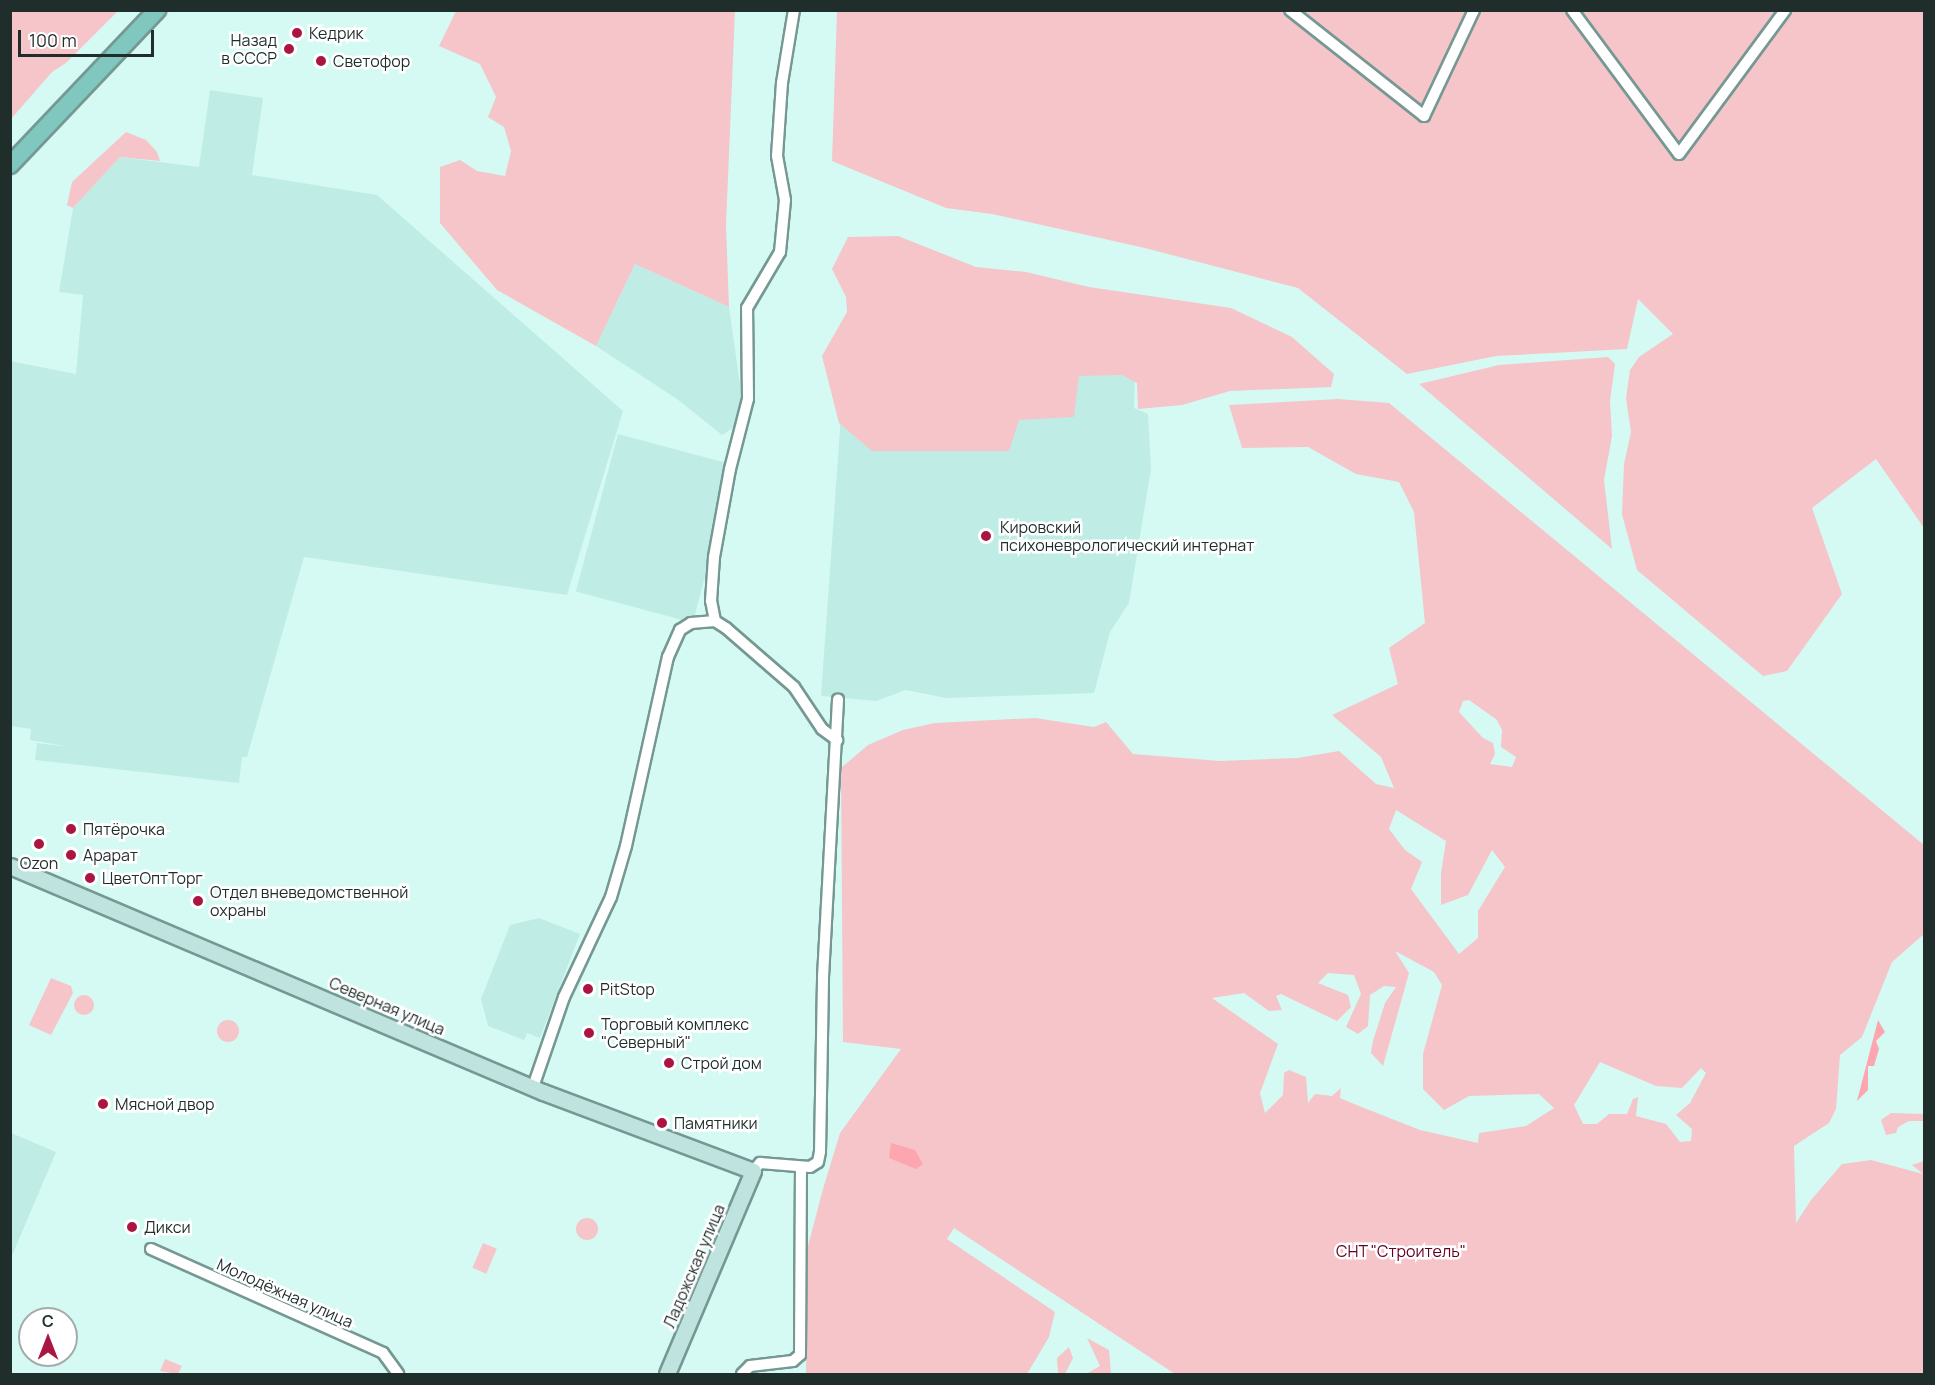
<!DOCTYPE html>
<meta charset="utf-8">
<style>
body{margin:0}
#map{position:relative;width:1935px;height:1385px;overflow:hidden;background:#d5faf4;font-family:Manrope,sans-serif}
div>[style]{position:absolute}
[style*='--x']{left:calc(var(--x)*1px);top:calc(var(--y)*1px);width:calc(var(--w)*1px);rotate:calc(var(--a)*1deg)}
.built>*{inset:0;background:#bfede5;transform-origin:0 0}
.green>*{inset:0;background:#f5c5c9;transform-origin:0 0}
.round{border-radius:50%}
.water>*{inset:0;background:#fda6b0}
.roads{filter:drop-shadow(2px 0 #769893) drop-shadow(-2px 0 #769893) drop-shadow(0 2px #769893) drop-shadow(0 -2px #769893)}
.street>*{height:10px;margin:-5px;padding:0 5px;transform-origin:5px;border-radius:5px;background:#fff}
.secondary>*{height:15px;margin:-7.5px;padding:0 7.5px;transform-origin:7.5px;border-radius:7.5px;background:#bfe3df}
.primary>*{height:16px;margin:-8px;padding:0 8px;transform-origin:8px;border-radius:8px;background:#7fc7bf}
.dots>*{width:16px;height:16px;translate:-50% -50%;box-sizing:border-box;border:3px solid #fff;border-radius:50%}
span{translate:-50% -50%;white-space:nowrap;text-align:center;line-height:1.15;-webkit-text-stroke:5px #fff;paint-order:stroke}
.poi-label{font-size:16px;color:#1f2d2b}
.left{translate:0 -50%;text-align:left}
.right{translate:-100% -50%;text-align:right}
.street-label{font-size:16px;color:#1f2d2b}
.park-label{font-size:16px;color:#630121}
.frame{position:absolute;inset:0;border:12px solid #1f2d2b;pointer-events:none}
.north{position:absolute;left:18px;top:1307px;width:60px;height:60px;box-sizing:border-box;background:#fff;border:2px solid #a5abaa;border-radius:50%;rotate:0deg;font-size:16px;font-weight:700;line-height:24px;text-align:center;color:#1f2d2b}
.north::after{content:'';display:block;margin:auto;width:21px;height:27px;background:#aa1541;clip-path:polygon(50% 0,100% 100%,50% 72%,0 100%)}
.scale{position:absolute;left:18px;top:30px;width:136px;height:27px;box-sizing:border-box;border:3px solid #1f2d2b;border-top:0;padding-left:8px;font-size:18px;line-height:21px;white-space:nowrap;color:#1f2d2b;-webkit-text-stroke:4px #fff;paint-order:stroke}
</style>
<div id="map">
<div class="built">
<div style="clip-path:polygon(210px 90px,263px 98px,252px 175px,377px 195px,623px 411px,567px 595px,304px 557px,247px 757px,242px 757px,239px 783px,35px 760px,37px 743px,70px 747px,30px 740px,31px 729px,11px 726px,10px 361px,76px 374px,83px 295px,59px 292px,73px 208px,120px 157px,199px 167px)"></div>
<div style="clip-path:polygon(635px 264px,729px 307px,745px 420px,722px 435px,677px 399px,596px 346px)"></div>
<div style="clip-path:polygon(1080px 365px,1135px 367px,1134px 408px,1148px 414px,1151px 469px,1129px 603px,1110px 632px,1094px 693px,946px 698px,906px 690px,876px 701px,821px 696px,842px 401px,1075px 402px)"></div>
<div style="left:618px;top:434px;width:121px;height:163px;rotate:15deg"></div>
<div style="clip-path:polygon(539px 918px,580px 934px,540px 1038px,527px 1033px,524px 1040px,488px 1026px,481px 999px,510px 925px)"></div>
<div style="clip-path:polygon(11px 1133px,56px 1152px,11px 1258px)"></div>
</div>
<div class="green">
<div style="clip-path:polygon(11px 10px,118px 11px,66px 63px,52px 72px,11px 119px)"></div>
<div style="clip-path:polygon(456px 11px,735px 11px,726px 225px,729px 307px,635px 264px,596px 346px,497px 290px,440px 223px,440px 167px,460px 160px,477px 171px,505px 176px,511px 151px,504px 127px,488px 117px,496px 97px,480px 64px,439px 46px)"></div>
<div style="clip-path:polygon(837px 11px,1924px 11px,1924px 528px,1876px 459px,1812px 508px,1842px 594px,1787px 671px,1763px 676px,1637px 570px,1622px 514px,1624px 464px,1631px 432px,1626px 398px,1630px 370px,1639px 357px,1673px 334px,1638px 299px,1627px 349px,1496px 356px,1407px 374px,1298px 288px,1145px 248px,992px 214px,946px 208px,832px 161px)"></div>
<div style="clip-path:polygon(126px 132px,146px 140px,157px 152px,160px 161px,120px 157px,73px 208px,67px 205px,72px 182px)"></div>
<div style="clip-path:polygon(898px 236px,976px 267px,1026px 272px,1089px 287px,1231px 308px,1292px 337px,1334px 374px,1331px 387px,1230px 391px,1182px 405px,1138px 409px,1137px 383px,1122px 375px,1079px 376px,1074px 417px,1019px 420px,1009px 451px,872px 451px,839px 423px,822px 356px,847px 312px,846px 297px,832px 269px,848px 237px)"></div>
<div style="clip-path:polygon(1608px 357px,1615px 364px,1610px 401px,1612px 436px,1604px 480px,1612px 549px,1419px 384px,1499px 365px)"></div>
<div style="clip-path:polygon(evenodd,1338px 399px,1389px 403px,1924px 845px,1924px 934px,1892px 962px,1862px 1037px,1840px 1055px,1836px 1109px,1829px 1123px,1794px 1146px,1796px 1223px,1811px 1200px,1842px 1164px,1871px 1160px,1923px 1174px,1912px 1165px,1924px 1161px,1924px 1374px,1175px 1374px,954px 1228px,947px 1239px,1055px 1312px,1049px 1337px,1027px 1374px,806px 1374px,808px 1246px,823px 1189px,840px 1133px,901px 1049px,843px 1042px,841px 768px,868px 745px,903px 730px,935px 723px,1035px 718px,1094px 727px,1106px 722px,1133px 754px,1220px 761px,1298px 758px,1339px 751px,1376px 784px,1394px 788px,1381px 757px,1332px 715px,1398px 684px,1389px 648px,1425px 623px,1414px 512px,1399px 482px,1356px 474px,1308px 447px,1242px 448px,1229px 405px,1338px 399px,1469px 700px,1497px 720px,1502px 730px,1501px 747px,1516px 757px,1512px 767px,1490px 764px,1495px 754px,1493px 743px,1483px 738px,1459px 712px,1463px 701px,1469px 700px,1338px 399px,1396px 810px,1446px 841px,1441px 873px,1441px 905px,1468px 895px,1492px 850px,1505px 867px,1478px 911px,1478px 938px,1459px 954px,1411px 889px,1422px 862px,1405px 850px,1389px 829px,1396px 810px,1338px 399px,1395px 951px,1434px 972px,1442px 985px,1423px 1054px,1423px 1089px,1444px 1110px,1469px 1096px,1539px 1094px,1554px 1108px,1526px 1126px,1479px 1133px,1478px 1143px,1420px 1130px,1354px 1104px,1340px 1098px,1341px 1088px,1332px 1096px,1315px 1094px,1308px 1103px,1306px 1077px,1289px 1070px,1284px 1073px,1283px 1095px,1265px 1113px,1260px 1093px,1278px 1044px,1212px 998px,1244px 993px,1269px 1011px,1282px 1010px,1276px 996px,1281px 994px,1337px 1021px,1351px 1007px,1348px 995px,1318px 983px,1328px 973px,1354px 975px,1361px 994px,1346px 1027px,1358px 1034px,1368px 1026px,1370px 995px,1384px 986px,1396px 987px,1385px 1003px,1373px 1041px,1371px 1053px,1383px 1066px,1409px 973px,1395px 951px,1338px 399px,1600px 1062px,1656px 1086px,1682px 1088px,1701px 1068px,1706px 1073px,1690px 1103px,1676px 1115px,1692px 1129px,1691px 1141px,1680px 1142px,1666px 1124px,1636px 1116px,1638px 1097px,1633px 1099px,1627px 1114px,1609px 1114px,1597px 1124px,1583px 1124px,1574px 1105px,1600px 1062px)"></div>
<div style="clip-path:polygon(51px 978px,71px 986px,73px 993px,51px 1035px,29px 1025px)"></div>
<div class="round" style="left:74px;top:995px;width:20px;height:20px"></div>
<div class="round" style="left:217px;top:1020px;width:22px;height:22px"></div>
<div style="clip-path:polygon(1891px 1113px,1924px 1114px,1924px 1121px,1909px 1121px,1898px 1127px,1896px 1133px,1886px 1135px,1881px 1120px)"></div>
<div class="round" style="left:576px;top:1218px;width:22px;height:22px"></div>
<div style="left:483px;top:1243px;width:15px;height:27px;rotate:23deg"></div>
<div style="clip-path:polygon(1087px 1338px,1109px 1350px,1111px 1374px,1086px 1374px,1100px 1366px)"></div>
<div style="clip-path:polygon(1069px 1347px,1073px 1358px,1065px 1374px,1058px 1374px,1057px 1358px)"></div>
<div style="clip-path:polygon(165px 1359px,182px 1366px,178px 1374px,160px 1371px)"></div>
</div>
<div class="water">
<div style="clip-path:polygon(1878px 1020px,1885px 1032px,1876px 1041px,1879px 1049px,1874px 1066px,1868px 1066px,1868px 1090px,1857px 1101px)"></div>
<div style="clip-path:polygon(891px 1143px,915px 1150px,923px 1164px,916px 1169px,889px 1158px)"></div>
</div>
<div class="roads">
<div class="street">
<div style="--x:1290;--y:10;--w:171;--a:38.3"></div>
<div style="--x:1424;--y:116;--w:117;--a:-64.7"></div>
<div style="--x:1572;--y:10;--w:179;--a:53.4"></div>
<div style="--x:1679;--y:154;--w:179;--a:-53.6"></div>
<div style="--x:715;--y:621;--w:20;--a:-101"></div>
<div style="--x:711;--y:601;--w:44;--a:-86.1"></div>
<div style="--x:714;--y:557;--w:89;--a:-79.7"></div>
<div style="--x:730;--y:469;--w:72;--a:-75.6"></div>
<div style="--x:748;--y:399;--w:91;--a:-90.6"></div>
<div style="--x:747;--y:308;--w:65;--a:-59.5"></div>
<div style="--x:780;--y:252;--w:52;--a:-84.5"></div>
<div style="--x:785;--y:200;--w:45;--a:-100.3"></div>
<div style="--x:777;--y:156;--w:73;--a:-86.1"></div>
<div style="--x:782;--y:83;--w:74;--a:-80.7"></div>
<div style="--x:533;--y:1087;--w:95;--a:-71"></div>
<div style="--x:564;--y:997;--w:110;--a:-64.8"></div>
<div style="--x:611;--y:897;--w:53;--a:-73.6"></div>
<div style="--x:626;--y:846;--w:194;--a:-77.5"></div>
<div style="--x:668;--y:657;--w:30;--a:-66"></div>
<div style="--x:680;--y:630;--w:13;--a:-32"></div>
<div style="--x:691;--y:623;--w:24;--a:-5"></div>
<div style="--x:715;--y:621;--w:13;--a:32"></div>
<div style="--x:726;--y:628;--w:90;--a:40.9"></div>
<div style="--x:794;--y:687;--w:50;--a:56.3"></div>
<div style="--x:822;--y:729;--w:19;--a:36"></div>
<div style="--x:753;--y:1171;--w:11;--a:-49"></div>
<div style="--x:760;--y:1163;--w:50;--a:4.6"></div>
<div style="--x:810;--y:1167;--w:9;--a:-32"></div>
<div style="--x:818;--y:1162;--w:10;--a:-79"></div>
<div style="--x:820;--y:1152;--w:175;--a:-89"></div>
<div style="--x:823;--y:977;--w:278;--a:-86.9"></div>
<div style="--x:151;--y:1249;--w:254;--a:24.1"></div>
<div style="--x:383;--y:1353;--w:26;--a:54"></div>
<div style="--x:742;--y:1374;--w:11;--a:-45"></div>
<div style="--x:750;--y:1366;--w:43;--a:-6.6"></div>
<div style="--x:793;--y:1361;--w:9;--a:-41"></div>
<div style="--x:800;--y:1355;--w:187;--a:-89.7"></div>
</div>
<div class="secondary">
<div style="--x:10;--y:866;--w:579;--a:22.98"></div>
<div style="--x:543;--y:1092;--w:224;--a:20.6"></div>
<div style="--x:753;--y:1171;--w:220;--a:113"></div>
</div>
<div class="primary">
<div style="--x:10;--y:165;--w:214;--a:-46.5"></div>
</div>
</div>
<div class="dots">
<div style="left:297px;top:33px;background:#aa1541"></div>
<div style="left:289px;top:49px;background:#aa1541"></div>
<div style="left:321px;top:61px;background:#aa1541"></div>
<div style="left:986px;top:536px;background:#aa1541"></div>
<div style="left:71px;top:829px;background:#aa1541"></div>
<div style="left:39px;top:844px;background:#aa1541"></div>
<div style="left:71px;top:855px;background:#aa1541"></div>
<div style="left:90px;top:878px;background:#aa1541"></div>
<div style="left:198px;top:901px;background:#aa1541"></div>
<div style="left:588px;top:989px;background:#aa1541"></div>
<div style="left:589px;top:1033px;background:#aa1541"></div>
<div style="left:669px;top:1063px;background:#aa1541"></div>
<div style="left:103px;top:1104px;background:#aa1541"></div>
<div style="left:662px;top:1123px;background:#aa1541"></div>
<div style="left:132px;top:1227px;background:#aa1541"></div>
</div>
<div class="poi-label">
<span class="left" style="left:309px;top:33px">Кедрик</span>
<span class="right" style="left:277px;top:49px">Назад<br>в СССР</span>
<span class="left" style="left:333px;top:61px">Светофор</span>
<span class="left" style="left:1000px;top:536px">Кировский<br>психоневрологический интернат</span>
<span class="left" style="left:83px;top:829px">Пятёрочка</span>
<span class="left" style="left:83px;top:855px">Арарат</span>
<span style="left:39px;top:863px">Ozon</span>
<span class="left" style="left:102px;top:878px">ЦветОптТорг</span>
<span class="left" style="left:210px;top:901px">Отдел вневедомственной<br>охраны</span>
<span class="left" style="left:600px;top:989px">PitStop</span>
<span class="left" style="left:601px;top:1033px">Торговый комплекс<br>"Северный"</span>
<span class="left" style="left:681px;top:1063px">Строй дом</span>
<span class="left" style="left:115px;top:1104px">Мясной двор</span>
<span class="left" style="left:674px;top:1123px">Памятники</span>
<span class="left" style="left:144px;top:1227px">Дикси</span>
</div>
<div class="street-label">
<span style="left:387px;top:1006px;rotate:23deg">Северная улица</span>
<span style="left:694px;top:1266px;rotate:-67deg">Ладожская улица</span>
<span style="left:285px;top:1293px;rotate:24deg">Молодёжная улица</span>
</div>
<div class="park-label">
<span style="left:1401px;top:1251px">СНТ "Строитель"</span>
</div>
<div class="frame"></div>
<div class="north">С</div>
<div class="scale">100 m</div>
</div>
